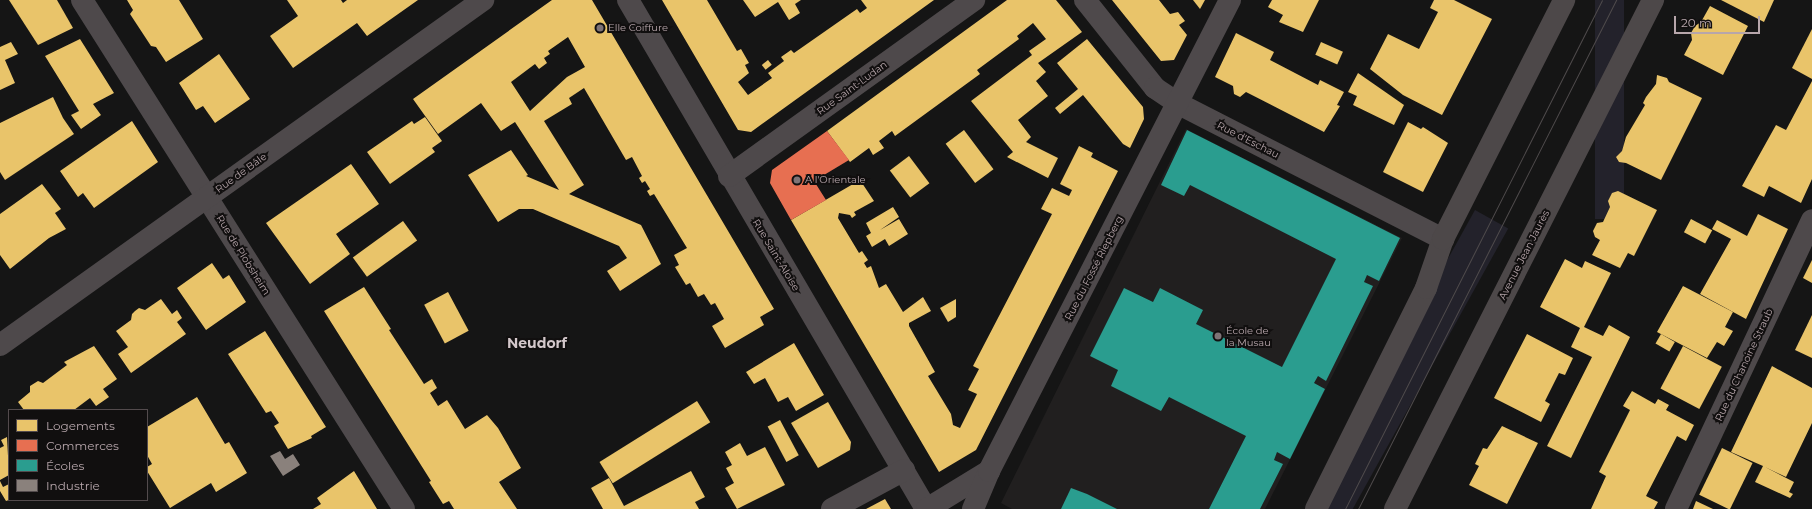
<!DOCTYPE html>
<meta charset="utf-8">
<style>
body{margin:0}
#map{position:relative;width:1812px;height:509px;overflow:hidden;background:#151515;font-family:Montserrat,sans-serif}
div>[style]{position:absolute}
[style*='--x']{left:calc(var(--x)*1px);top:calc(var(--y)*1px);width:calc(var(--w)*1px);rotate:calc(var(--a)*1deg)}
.built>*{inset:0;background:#211f1f}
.green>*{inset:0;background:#23222b;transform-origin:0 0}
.homes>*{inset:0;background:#e9c46a;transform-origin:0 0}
.shops>*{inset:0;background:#e76f51}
.schools>*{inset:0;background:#2a9d8f}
.industry>*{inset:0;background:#8a817c}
.minor>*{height:22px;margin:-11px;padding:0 11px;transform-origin:11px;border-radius:11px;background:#4e494b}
.secondary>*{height:22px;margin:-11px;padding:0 11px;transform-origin:11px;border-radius:11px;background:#4d4849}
.tram>*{height:1px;margin:-0.5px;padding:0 0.5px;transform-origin:0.5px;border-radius:0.5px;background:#4f4b4c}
.dots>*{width:11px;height:11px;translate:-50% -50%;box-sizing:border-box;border:2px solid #110f0f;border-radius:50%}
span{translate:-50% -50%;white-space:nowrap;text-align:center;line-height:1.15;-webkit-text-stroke:4px #110f0f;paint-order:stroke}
.poi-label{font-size:10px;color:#b7a6ab}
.left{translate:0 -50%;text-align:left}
.street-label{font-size:10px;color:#b7a6ab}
.district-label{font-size:14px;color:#d3c7ca;font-weight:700}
.legend{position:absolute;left:8px;top:409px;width:140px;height:92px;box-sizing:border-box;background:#110f0f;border:1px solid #534b4d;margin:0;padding:5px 7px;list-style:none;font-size:12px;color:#b7a6ab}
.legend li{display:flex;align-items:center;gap:8px;height:20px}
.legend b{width:20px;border:1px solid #534b4d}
.scale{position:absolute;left:1674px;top:16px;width:86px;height:18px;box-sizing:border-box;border:2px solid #b7a6ab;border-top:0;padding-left:5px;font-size:12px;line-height:14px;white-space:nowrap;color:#b7a6ab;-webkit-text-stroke:3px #110f0f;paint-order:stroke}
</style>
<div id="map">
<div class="built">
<div style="clip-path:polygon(1186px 129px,1402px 238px,1265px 509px,1012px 509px,1001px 503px)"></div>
</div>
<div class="green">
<div style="left:1595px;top:0;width:29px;height:219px"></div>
<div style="left:1475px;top:210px;width:38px;height:335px;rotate:29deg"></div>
</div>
<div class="homes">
<div style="clip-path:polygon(9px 0,57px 0,73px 28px,38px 45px)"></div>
<div style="clip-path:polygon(127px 0,179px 0,203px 39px,166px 62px,156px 47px,151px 46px,130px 14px,133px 10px)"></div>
<div style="clip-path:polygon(287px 0,341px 0,343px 3px,347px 0,418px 0,367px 36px,357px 23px,293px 68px,270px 36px,298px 16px)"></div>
<div style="clip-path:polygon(evenodd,552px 0,592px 0,774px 309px,760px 317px,764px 325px,725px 348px,712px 326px,724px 319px,715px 303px,711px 305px,704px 294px,698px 297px,690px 283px,686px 285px,675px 267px,679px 265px,674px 255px,687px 248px,654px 194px,650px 196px,647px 191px,650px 189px,645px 181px,642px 183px,639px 178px,642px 176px,632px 157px,626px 160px,584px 88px,569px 98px,572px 104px,544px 121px,584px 185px,569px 194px,641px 225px,661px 264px,620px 291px,607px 271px,627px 258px,619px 246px,533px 209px,519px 209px,498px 222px,468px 175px,511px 150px,528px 175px,526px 176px,559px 190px,515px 122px,501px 131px,481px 103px,438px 134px,413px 99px,552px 0,568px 37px,585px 67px,567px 77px,530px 111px,511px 82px,535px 64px,539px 69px,547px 63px,544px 58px,550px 54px,548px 51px,568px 37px)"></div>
<div style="clip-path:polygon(662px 0,707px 0,737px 51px,741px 49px,749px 63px,745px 65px,749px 73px,738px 82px,748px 95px,772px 78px,768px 73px,784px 61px,781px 57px,791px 50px,794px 53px,857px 9px,860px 13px,867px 8px,861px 0,934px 0,751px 132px,738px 130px)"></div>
<div style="clip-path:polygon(743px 0,801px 0,795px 4px,800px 13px,789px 20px,778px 2px,755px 17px)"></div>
<div style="clip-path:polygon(1007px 0,1056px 0,1082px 32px,1038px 63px,1046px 72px,1036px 81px,1048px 96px,1018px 120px,1031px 137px,1026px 142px,1058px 158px,1048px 178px,1007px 157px,1013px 152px,971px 101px,1032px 55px,1029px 51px,1046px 39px,1033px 23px,1017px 36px,1019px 39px,977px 70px,980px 74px,895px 136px,892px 131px,879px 141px,884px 148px,873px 155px,869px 148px,850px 162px,827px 131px)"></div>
<div style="clip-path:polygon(1112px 0,1159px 0,1170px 14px,1178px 12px,1185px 21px,1179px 25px,1187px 35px,1174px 60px,1161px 61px)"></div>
<div style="clip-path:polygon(1193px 0,1205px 0,1200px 9px)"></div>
<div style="clip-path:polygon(1272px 0,1319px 0,1303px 32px,1279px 22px,1283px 15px,1268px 7px)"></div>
<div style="clip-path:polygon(1434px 0,1454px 0,1492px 19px,1442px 115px,1403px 95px,1370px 69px,1388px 34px,1419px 49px,1438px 12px,1430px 8px)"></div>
<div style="clip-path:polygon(1721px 0,1774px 0,1764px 22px)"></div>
<div style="clip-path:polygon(1710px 6px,1748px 26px,1723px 75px,1684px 55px,1692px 40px,1691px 33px,1695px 26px,1701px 22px)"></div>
<div style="clip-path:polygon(1812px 29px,1812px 79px,1792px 68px)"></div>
<div style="clip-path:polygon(1236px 33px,1274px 52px,1270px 60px,1318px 85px,1320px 80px,1344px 92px,1337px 105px,1340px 106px,1324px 132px,1246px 92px,1240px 97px,1234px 94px,1233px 86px,1215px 77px)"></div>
<div style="clip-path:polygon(80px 39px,114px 93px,93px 104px,101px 115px,81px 129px,71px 115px,79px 111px,45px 56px)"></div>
<div style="clip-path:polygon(1087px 39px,1143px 107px,1144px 119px,1130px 148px,1123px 144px,1083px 95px,1060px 114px,1055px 108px,1078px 89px,1057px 63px)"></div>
<div style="clip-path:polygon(11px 42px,18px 54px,5px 60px,15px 83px,0 90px,0 47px)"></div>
<div style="left:1321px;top:42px;width:24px;height:14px;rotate:24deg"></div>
<div style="clip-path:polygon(219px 54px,250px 99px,215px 123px,203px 106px,196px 110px,179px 83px)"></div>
<div style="left:768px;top:60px;width:6px;height:8px;rotate:51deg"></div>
<div style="clip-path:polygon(1358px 73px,1404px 105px,1394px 125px,1353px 105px,1357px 96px,1348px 92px)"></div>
<div style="clip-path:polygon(1657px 75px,1667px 78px,1669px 82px,1702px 98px,1661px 180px,1626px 163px,1619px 162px,1616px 157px,1622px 151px,1626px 137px,1645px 105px,1643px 103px,1646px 97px,1656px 84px)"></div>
<div style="clip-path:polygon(1812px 81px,1812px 179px,1801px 203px,1769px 186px,1764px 197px,1742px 186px,1776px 125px,1786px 130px)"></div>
<div style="clip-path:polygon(53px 97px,63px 118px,74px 134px,5px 180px,0 172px,0 123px)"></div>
<div style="clip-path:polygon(425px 117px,442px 141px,432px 148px,435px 152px,390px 184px,367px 152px,412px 121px,414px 124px)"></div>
<div style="clip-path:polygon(132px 121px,158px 162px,94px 208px,83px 193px,78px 197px,60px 171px)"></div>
<div style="clip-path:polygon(1408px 122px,1421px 129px,1423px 127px,1448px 143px,1423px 192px,1383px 172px)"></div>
<div style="left:964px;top:130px;width:49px;height:23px;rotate:53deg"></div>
<div style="clip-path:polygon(1079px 146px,1093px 153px,1091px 157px,1118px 171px,976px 450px,939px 472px,791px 220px,860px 180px,874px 201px,854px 212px,856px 215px,852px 218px,850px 215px,839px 213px,838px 218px,859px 253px,862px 251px,868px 260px,864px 263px,867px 268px,871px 266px,879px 288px,886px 284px,903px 312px,923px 297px,931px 311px,909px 323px,909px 326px,935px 372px,928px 376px,951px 414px,953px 425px,960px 428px,977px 394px,968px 390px,979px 369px,973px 366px,1052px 214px,1041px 209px,1052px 188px,1069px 196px,1072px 190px,1060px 184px)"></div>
<div style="left:909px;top:156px;width:34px;height:24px;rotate:53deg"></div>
<div style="clip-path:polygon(351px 164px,379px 204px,336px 234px,350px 254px,310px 284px,266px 223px)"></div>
<div style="clip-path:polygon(42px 184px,61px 209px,55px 213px,66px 229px,49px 238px,10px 269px,0 255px,0 214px)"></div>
<div style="clip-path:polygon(1618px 191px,1657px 210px,1634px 256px,1628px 253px,1620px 268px,1592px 255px,1600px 240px,1595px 237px,1593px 231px,1597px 223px,1603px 222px,1610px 207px,1608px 201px,1612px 193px)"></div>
<div style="clip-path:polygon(893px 207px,899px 217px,880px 230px,899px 219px,908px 234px,889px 246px,885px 239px,872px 247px,866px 236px,871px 233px,866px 223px)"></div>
<div style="clip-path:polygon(1758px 214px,1788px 229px,1746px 319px,1700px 294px,1731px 239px,1712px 229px,1717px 220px,1747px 236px)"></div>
<div style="left:1691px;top:219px;width:24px;height:15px;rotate:28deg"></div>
<div style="left:403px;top:221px;width:24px;height:62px;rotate:54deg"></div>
<div style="clip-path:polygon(1565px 259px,1582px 268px,1585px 261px,1611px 273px,1584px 327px,1603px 336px,1609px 325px,1630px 337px,1571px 458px,1547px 446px,1592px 357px,1571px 347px,1580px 328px,1540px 307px)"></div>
<div style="clip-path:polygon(1812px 260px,1812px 283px,1803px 278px)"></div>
<div style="clip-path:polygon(212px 263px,223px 279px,229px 275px,246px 302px,206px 330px,177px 288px)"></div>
<div style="clip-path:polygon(1683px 286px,1733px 312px,1725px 327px,1733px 331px,1724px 346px,1717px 342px,1707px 358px,1657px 332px)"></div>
<div style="clip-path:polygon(364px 287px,391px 329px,389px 330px,424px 384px,432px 379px,437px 388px,430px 393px,438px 406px,447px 400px,465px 429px,487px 415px,498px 428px,521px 468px,499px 482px,517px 509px,454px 509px,449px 501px,443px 504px,429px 482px,431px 481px,324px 311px)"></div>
<div style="left:448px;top:292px;width:44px;height:27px;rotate:62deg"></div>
<div style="clip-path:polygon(161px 299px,172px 314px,177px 310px,182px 318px,177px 322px,186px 334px,131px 373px,118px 354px,128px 347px,116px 331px,131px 320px,132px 314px,135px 311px,139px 308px,145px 310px)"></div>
<div style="clip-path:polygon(956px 299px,956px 317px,948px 322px,940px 308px)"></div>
<div style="clip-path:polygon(1812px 315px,1812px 358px,1795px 350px)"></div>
<div style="clip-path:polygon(265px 331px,326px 427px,311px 436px,312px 438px,288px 449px,274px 426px,279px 423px,271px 411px,266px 413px,228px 354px)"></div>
<div style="clip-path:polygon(1527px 334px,1573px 358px,1565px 375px,1559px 373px,1545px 401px,1550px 404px,1541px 422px,1494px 398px)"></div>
<div style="left:1661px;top:334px;width:16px;height:11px;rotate:30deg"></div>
<div style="clip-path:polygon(794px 343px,824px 395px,796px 411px,788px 397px,778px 402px,765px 378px,754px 384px,746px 372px)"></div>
<div style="clip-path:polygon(94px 346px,117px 379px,103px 389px,109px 397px,96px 406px,90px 398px,74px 410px,24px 410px,18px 402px,30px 392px,30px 386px,38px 381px,43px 383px,67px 365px,64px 362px)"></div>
<div style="left:1683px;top:346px;width:44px;height:48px;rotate:28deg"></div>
<div style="clip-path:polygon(1772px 366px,1812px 388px,1812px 423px,1786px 477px,1765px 467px,1794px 482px,1789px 492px,1793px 494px,1790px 498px,1755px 482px,1763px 466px,1731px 452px)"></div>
<div style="clip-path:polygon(1632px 391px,1655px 404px,1658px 399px,1669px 405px,1666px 410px,1694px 425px,1686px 441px,1677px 436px,1646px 496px,1658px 502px,1654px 509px,1591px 509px,1606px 476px,1599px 472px,1630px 410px,1623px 406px)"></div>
<div style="clip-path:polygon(197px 397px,225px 444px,229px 442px,247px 473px,216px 492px,211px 483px,170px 508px,147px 471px,147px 467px,152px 464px,147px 455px,147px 427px)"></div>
<div style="left:697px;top:401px;width:25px;height:115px;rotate:58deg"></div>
<div style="clip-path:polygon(828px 402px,851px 442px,850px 450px,818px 468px,791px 423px)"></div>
<div style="left:780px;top:420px;width:40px;height:14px;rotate:62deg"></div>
<div style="clip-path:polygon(1502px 426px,1538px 443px,1507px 504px,1469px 485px,1479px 466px,1475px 464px,1483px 448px,1487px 449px)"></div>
<div style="clip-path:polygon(7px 437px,9px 475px,0 480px,0 448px,4px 446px,1px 440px)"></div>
<div style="clip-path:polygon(740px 443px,747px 456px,765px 447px,785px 485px,737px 509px,725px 488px,734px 483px,726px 468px,732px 465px,725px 452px)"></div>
<div style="left:1722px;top:448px;width:34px;height:52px;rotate:26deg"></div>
<div style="clip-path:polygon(354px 471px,377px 509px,313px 509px,321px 504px,317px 498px)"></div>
<div style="clip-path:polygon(691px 471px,705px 497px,695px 502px,699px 509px,603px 509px,591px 488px,609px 478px,624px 506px)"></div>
<div style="clip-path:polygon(0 481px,3px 487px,9px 484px,9px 500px,6px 501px,0 491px)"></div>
<div style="clip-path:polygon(885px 499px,891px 509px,866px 509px)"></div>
<div style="clip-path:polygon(1696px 501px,1713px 509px,1693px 509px)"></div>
</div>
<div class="shops">
<div style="clip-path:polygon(827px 131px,849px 160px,814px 181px,826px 200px,791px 220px,770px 183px,772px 170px)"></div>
</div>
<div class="schools">
<div style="clip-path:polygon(1187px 130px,1400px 238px,1379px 281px,1367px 275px,1364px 282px,1373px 286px,1326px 381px,1318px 376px,1314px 383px,1325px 389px,1290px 459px,1277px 452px,1274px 460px,1283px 464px,1260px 509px,1209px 509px,1246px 436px,1169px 397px,1161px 411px,1111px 386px,1118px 370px,1090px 356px,1124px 288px,1153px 302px,1160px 288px,1203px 310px,1196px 324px,1282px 367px,1336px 259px,1190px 185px,1184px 196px,1161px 185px)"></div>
<div style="clip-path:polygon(1071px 488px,1087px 494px,1117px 509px,1061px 509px)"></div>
</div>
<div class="industry">
<div style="clip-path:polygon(280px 451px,285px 459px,293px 454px,300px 465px,283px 476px,270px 456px)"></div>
</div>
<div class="minor">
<div style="--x:82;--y:0;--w:602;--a:57.68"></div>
<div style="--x:628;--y:0;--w:590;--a:59.65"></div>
<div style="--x:1085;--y:0;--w:112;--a:51.5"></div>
<div style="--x:1155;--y:88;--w:29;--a:34"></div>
<div style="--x:1179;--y:104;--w:297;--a:27.1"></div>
<div style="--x:729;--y:176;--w:302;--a:-35.7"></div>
<div style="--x:0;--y:345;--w:594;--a:-35.54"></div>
<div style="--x:832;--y:509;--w:82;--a:-28.4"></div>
<div style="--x:927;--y:509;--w:73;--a:-31.5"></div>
<div style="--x:973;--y:509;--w:41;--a:-67.2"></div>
<div style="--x:989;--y:471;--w:529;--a:-62.9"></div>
<div style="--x:1676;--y:509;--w:319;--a:-64.8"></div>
</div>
<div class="secondary">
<div style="--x:1316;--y:509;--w:247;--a:-63.5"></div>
<div style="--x:1426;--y:288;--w:52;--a:-70.9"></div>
<div style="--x:1443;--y:239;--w:268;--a:-63.1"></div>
<div style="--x:1395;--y:509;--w:571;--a:-63.12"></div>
</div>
<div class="tram">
<div style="--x:1345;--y:509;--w:570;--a:-63.21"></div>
<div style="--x:1358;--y:509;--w:571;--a:-63.12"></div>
</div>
<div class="dots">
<div style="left:600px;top:28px;background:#7e7376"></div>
<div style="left:797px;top:180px;background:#7e7376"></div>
<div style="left:1218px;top:336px;background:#7e7376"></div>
</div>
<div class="poi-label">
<span class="left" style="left:608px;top:28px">Elle Coiffure</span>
<span class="left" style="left:805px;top:180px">A l'Orientale</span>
<span class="left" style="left:1226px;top:336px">École de<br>la Musau</span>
</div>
<div class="street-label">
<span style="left:852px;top:88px;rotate:-36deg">Rue Saint-Ludan</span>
<span style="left:1248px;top:140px;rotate:27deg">Rue d'Eschau</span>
<span style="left:241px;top:173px;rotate:-36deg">Rue de Bâle</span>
<span style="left:243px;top:255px;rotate:58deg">Rue de Plobsheim</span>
<span style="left:776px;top:255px;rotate:59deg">Rue Saint-Aloïse</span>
<span style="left:1524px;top:255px;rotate:-63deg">Avenue Jean Jaurès</span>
<span style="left:1094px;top:268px;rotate:-63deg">Rue du Fossé Riepberg</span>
<span style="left:1744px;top:365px;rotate:-65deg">Rue du Chanoine Straub</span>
</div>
<div class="district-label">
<span style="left:537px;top:343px">Neudorf</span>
</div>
<ul class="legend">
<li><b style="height:11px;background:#e9c46a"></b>Logements</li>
<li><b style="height:11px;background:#e76f51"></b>Commerces</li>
<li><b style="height:11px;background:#2a9d8f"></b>Écoles</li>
<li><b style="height:11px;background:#8a817c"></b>Industrie</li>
</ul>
<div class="scale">20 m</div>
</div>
